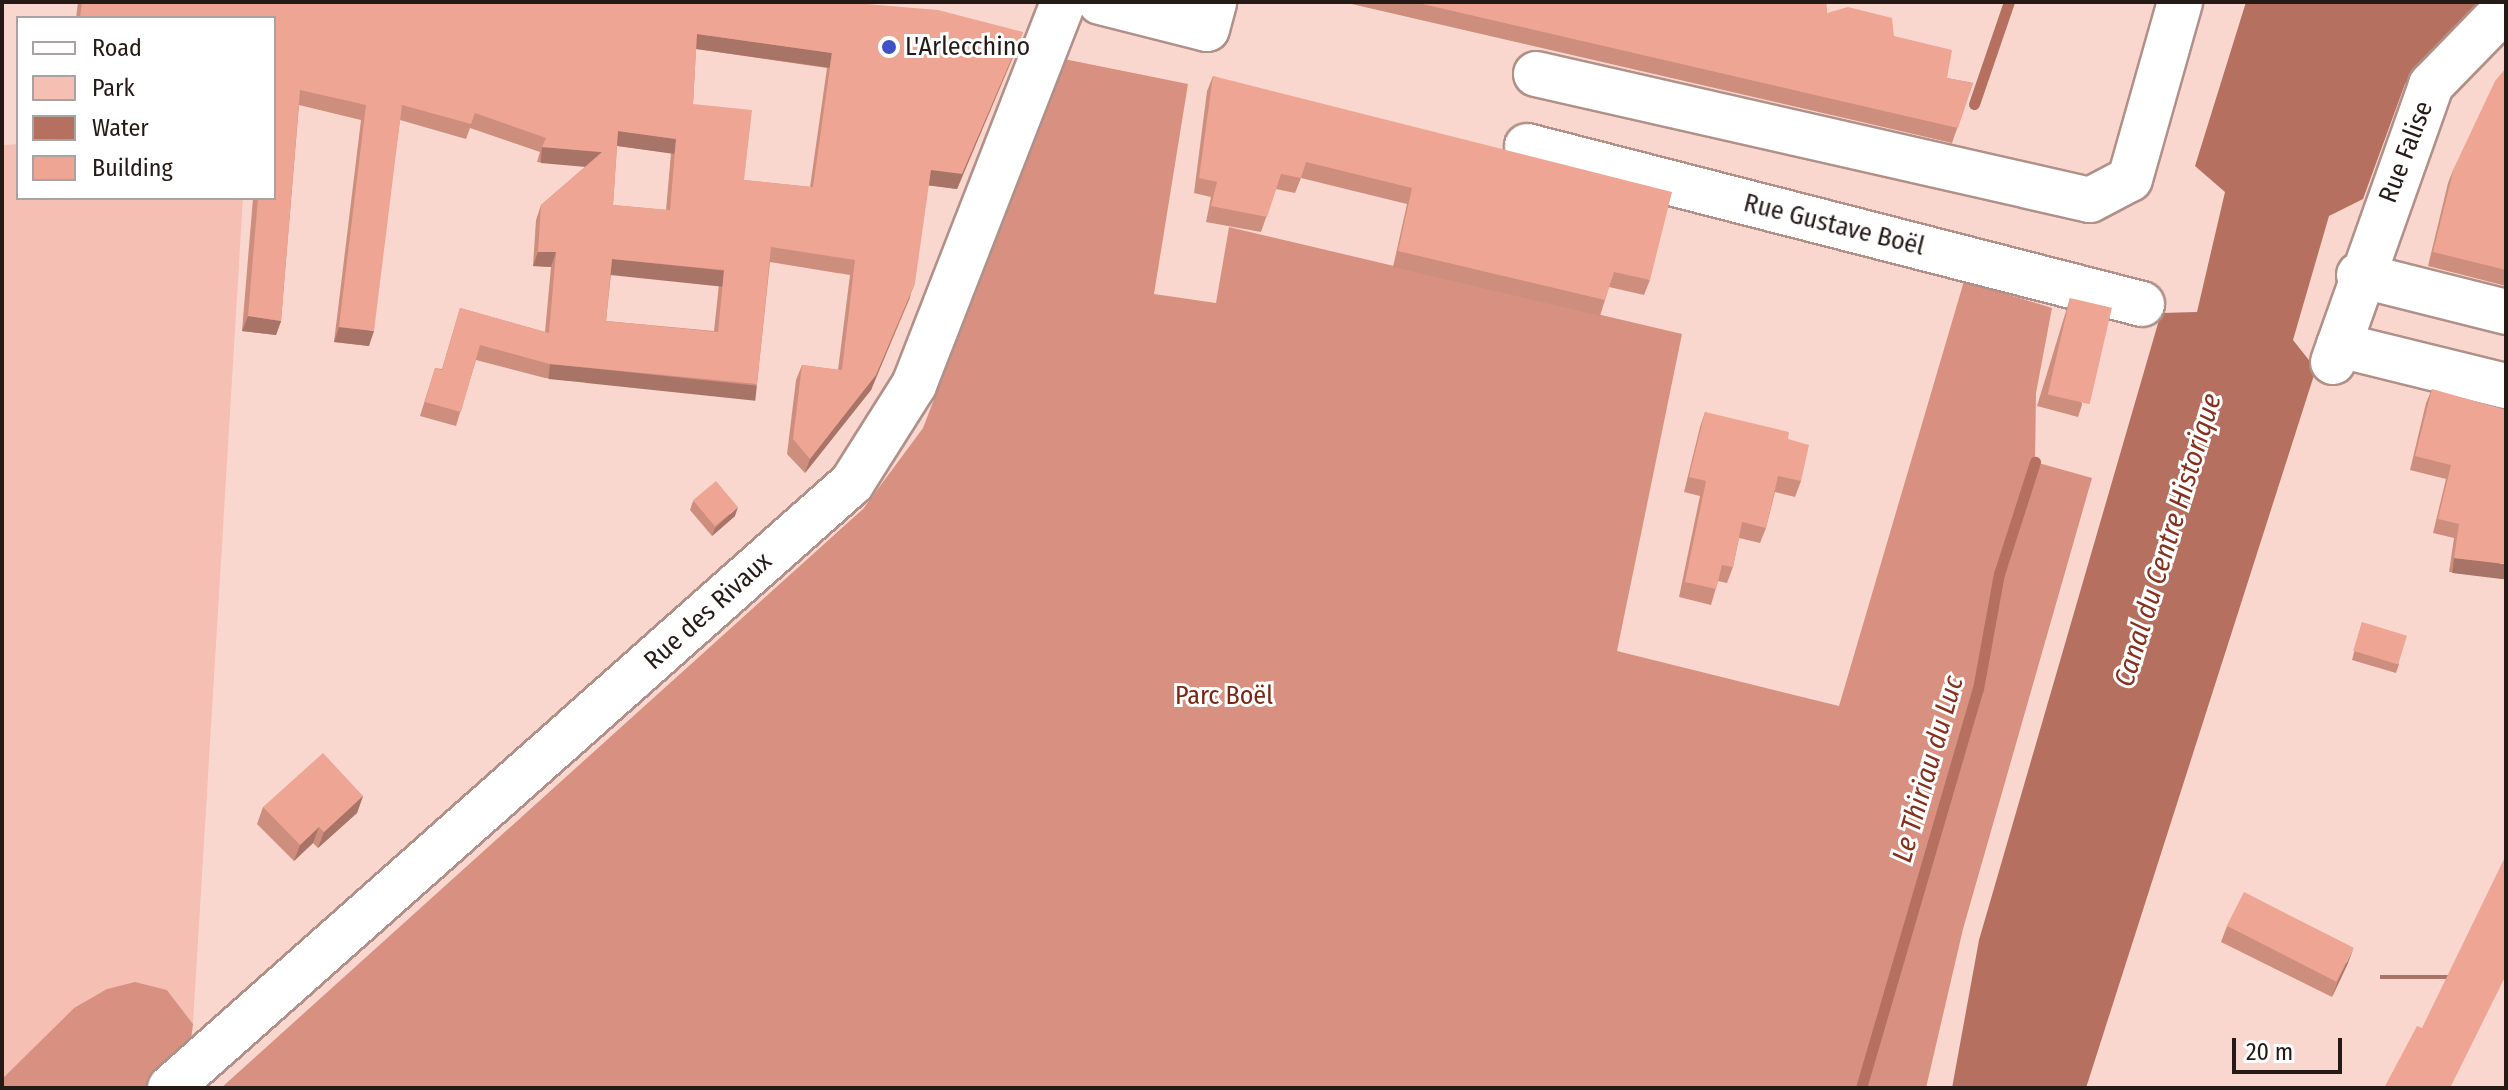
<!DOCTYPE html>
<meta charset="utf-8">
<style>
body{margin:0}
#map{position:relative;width:2508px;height:1090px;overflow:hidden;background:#fad7ce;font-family:"Fira Sans Condensed",sans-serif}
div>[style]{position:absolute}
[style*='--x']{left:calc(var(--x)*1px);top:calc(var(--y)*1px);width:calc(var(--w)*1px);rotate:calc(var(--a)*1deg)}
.green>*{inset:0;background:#f5c0b3}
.forest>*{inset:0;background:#d89180}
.water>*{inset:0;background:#b57060}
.stream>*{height:11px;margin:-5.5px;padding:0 5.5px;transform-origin:5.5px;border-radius:5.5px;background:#b57060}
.roads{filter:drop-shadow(2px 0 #b09088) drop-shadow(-2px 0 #b09088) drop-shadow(0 2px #b09088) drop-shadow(0 -2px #b09088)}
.minor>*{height:44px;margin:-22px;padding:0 22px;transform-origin:22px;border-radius:22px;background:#fff}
.major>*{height:44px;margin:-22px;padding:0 22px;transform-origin:22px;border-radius:22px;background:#fff}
.wall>*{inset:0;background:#cd8e7e}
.shaded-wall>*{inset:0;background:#a77467;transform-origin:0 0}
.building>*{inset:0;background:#eea593;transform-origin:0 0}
.dots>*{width:22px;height:22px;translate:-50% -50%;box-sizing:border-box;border:4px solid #fff;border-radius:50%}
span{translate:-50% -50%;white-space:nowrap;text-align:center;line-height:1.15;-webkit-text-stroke:6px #fff;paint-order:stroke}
.poi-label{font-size:26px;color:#261a17}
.left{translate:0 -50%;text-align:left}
.street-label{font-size:26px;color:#261a17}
.park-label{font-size:26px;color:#7a2612}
.water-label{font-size:28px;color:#85301d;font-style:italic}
.frame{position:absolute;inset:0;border:4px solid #261a17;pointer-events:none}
.legend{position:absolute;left:16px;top:16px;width:260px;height:184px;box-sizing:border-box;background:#fff;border:2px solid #a8a3a2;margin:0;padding:10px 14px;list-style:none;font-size:24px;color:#261a17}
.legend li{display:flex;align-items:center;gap:16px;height:40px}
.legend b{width:40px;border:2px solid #a8a3a2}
.scale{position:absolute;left:2232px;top:1038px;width:110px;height:36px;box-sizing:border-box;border:4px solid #261a17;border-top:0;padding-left:10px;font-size:24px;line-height:28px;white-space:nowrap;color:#261a17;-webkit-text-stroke:6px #fff;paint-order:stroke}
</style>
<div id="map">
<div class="green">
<div style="clip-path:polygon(18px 144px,18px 198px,243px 198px,193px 1024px,167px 990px,74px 1008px,2px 1079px,2px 145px)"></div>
</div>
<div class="forest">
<div style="clip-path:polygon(1064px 59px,1188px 84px,1154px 294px,1216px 303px,1229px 227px,1682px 334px,1617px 651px,1839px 706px,1964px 281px,2052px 308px,2036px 393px,2035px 462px,2092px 478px,1963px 929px,1926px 1088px,221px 1088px,863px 509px,923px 428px)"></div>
<div style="clip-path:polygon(135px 982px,167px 990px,193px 1024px,187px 1073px,169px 1088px,2px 1088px,2px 1079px,74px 1008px,107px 989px)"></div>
</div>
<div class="water">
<div style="clip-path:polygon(2246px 2px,2488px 2px,2405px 84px,2363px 199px,2329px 216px,2293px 340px,2316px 369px,2086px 1088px,1952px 1088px,1979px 940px,2161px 313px,2197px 312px,2225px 192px,2195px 166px)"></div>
</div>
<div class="stream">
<div style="--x:1974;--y:104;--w:108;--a:-71.1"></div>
<div style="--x:1861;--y:1088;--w:416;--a:-73.7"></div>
<div style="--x:1978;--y:689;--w:117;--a:-79.7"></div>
<div style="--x:1999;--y:574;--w:118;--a:-72.2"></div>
</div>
<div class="roads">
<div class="minor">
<div style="--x:1536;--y:74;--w:568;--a:12.81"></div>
<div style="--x:2090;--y:200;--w:45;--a:-27.7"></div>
<div style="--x:2130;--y:179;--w:184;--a:-74.2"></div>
<div style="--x:1527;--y:146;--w:635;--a:14.41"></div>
<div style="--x:2359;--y:275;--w:152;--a:14.1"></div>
<div style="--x:2339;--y:345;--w:172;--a:13.8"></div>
<div style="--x:2333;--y:362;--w:294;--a:-70.5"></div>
<div style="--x:2431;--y:85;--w:107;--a:-45.8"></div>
<div style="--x:170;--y:1088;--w:912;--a:-41.58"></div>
<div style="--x:852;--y:483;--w:116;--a:-57.7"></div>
<div style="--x:914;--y:385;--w:411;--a:-68.7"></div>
</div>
<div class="major">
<div style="--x:1100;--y:2;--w:110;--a:14.2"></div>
<div style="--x:1207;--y:29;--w:28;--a:-75"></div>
</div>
</div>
<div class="wall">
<div style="clip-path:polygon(evenodd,78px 2px,843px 2px,1018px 46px,957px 189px,928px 185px,910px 298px,871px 390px,805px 473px,787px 454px,796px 380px,802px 365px,838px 370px,850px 275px,770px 262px,757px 384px,752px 399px,545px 378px,476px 360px,456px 426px,420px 416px,435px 368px,442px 369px,460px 308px,545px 332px,551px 267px,533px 266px,536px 220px,541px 205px,586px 166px,537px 162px,540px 152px,470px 128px,466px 139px,400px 120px,369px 346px,334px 342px,361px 120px,299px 105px,281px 321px,276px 335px,242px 331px,253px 198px,274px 198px,274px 18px,76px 18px,78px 2px,696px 49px,827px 68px,810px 187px,744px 180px,693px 104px,696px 49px,78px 2px,617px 146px,671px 153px,666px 210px,613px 205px,617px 146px,78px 2px,611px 274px,719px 284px,714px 331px,606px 321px,611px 274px)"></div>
<div style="clip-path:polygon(1343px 2px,1826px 2px,1827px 13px,1894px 36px,1947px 78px,1973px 83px,1952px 143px)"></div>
<div style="clip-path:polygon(1213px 76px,1650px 280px,1644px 295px,1609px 287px,1600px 316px,1393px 267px,1407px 204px,1301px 178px,1295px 193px,1276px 189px,1261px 232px,1206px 222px,1211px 197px,1194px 193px,1207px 91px)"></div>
<div style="clip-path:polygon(2504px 161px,2506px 162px,2506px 286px,2428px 266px,2448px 183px,2454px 168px)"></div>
<div style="clip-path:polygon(2070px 298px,2082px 405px,2078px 417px,2037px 406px)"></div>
<div style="clip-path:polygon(2432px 389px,2506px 579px,2449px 572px,2454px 538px,2433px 533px,2446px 479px,2410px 470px,2426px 403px)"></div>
<div style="clip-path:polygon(1705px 412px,1788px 439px,1801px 481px,1795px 497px,1775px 492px,1766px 528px,1760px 543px,1739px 538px,1733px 567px,1727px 583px,1718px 581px,1711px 605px,1679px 597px,1700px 496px,1684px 492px,1700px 427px)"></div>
<div style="clip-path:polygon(693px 501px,735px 516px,712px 536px,690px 510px)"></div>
<div style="clip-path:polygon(2362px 622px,2399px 664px,2396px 673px,2352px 660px)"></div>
<div style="clip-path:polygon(363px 796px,357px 813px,318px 848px,313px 843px,294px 861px,257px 824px,263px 807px)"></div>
<div style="clip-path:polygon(2227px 926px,2348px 963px,2332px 997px,2221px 942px)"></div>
</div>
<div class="shaded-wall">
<div style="clip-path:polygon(1023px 32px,957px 189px,925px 185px,931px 170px)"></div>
<div style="left:697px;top:34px;width:136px;height:15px;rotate:8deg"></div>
<div style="left:618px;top:131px;width:59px;height:15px;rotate:8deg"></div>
<div style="left:542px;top:147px;width:60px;height:16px;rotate:5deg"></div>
<div style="clip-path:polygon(538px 252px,556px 252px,551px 267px,533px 266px)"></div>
<div style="left:612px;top:259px;width:113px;height:16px;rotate:6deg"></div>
<div style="clip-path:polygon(915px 283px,871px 390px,805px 473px,810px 459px)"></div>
<div style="clip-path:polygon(248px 316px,281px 321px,276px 335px,242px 331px)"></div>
<div style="clip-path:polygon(339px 327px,374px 331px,369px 346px,334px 342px)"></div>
<div style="left:550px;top:364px;width:208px;height:15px;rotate:6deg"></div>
<div style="clip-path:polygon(738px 507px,735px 516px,712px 536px,715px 528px)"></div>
<div style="left:2454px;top:558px;width:52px;height:15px;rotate:7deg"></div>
<div style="clip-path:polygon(363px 796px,357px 813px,318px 848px,324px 832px)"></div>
<div style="clip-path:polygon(319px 827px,313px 843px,294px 861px,300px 845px)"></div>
<div style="clip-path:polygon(2354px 947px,2348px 963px,2332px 997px,2338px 981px)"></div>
<div style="left:2506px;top:975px;width:4px;height:126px;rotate:90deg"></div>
</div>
<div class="building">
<div style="clip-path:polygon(evenodd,82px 2px,843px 2px,938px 10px,1023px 32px,962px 174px,931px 170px,915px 283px,876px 375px,810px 459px,793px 439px,802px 365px,842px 370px,855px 260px,771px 247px,757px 384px,550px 364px,480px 345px,461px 412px,425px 402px,435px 368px,442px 370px,460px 308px,549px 333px,556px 252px,538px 252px,541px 205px,602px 152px,542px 147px,546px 138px,475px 113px,471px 124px,402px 105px,374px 331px,339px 327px,366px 105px,300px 90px,281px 321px,248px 316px,258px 198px,274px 198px,274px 18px,80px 18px,82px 2px,697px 34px,832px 53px,813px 187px,744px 180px,752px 110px,693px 104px,697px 34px,82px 2px,618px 131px,676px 139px,670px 210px,613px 205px,618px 131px,82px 2px,612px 259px,724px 270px,718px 332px,606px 321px,612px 259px)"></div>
<div style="clip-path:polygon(1414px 2px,1826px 2px,1827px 13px,1848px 7px,1892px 18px,1894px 36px,1952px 50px,1947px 78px,1973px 83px,1958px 128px)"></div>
<div style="clip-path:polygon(2506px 68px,2506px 153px,2504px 161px,2506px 162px,2506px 270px,2433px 252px,2454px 168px,2495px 81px)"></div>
<div style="clip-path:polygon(1213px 76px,1672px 192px,1650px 280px,1614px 272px,1605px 300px,1398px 251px,1412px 188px,1306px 162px,1301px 178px,1281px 174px,1267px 217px,1211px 206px,1217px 182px,1199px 178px)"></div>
<div style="left:2070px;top:298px;width:43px;height:99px;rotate:13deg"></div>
<div style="clip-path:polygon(2432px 389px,2506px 410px,2506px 564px,2454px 558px,2459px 524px,2438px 519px,2451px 465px,2415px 456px)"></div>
<div style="clip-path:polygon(1705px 412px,1789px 432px,1788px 439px,1809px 445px,1801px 481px,1778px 476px,1766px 528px,1742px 522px,1733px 567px,1722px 565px,1716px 589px,1685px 582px,1706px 481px,1689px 477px)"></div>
<div style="left:716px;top:481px;width:34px;height:30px;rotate:50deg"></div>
<div style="left:2362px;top:622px;width:47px;height:30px;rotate:17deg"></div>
<div style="clip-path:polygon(323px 753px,363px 796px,324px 832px,319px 827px,300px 845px,263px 807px)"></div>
<div style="clip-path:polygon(2506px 855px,2506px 975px,2450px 1088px,2384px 1088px,2417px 1026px,2422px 1028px)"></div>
<div style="left:2244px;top:892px;width:123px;height:38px;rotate:27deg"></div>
</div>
<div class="dots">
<div style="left:889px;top:47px;background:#3f53c6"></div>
</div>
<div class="poi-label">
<span class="left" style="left:905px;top:47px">L'Arlecchino</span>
</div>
<div class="street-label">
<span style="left:2406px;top:152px;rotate:-69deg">Rue Falise</span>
<span style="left:1834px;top:225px;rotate:14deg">Rue Gustave Boël</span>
<span style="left:708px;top:611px;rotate:-42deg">Rue des Rivaux</span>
</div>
<div class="park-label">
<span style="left:1224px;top:696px">Parc Boël</span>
</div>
<div class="water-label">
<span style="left:2168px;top:540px;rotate:-73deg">Canal du Centre Historique</span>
<span style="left:1928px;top:769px;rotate:-74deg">Le Thiriau du Luc</span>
</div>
<div class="frame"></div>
<ul class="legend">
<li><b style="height:10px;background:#fff"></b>Road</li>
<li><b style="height:22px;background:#f5c0b3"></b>Park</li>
<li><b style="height:22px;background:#b57060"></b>Water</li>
<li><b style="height:22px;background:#eea593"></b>Building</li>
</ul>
<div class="scale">20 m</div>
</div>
